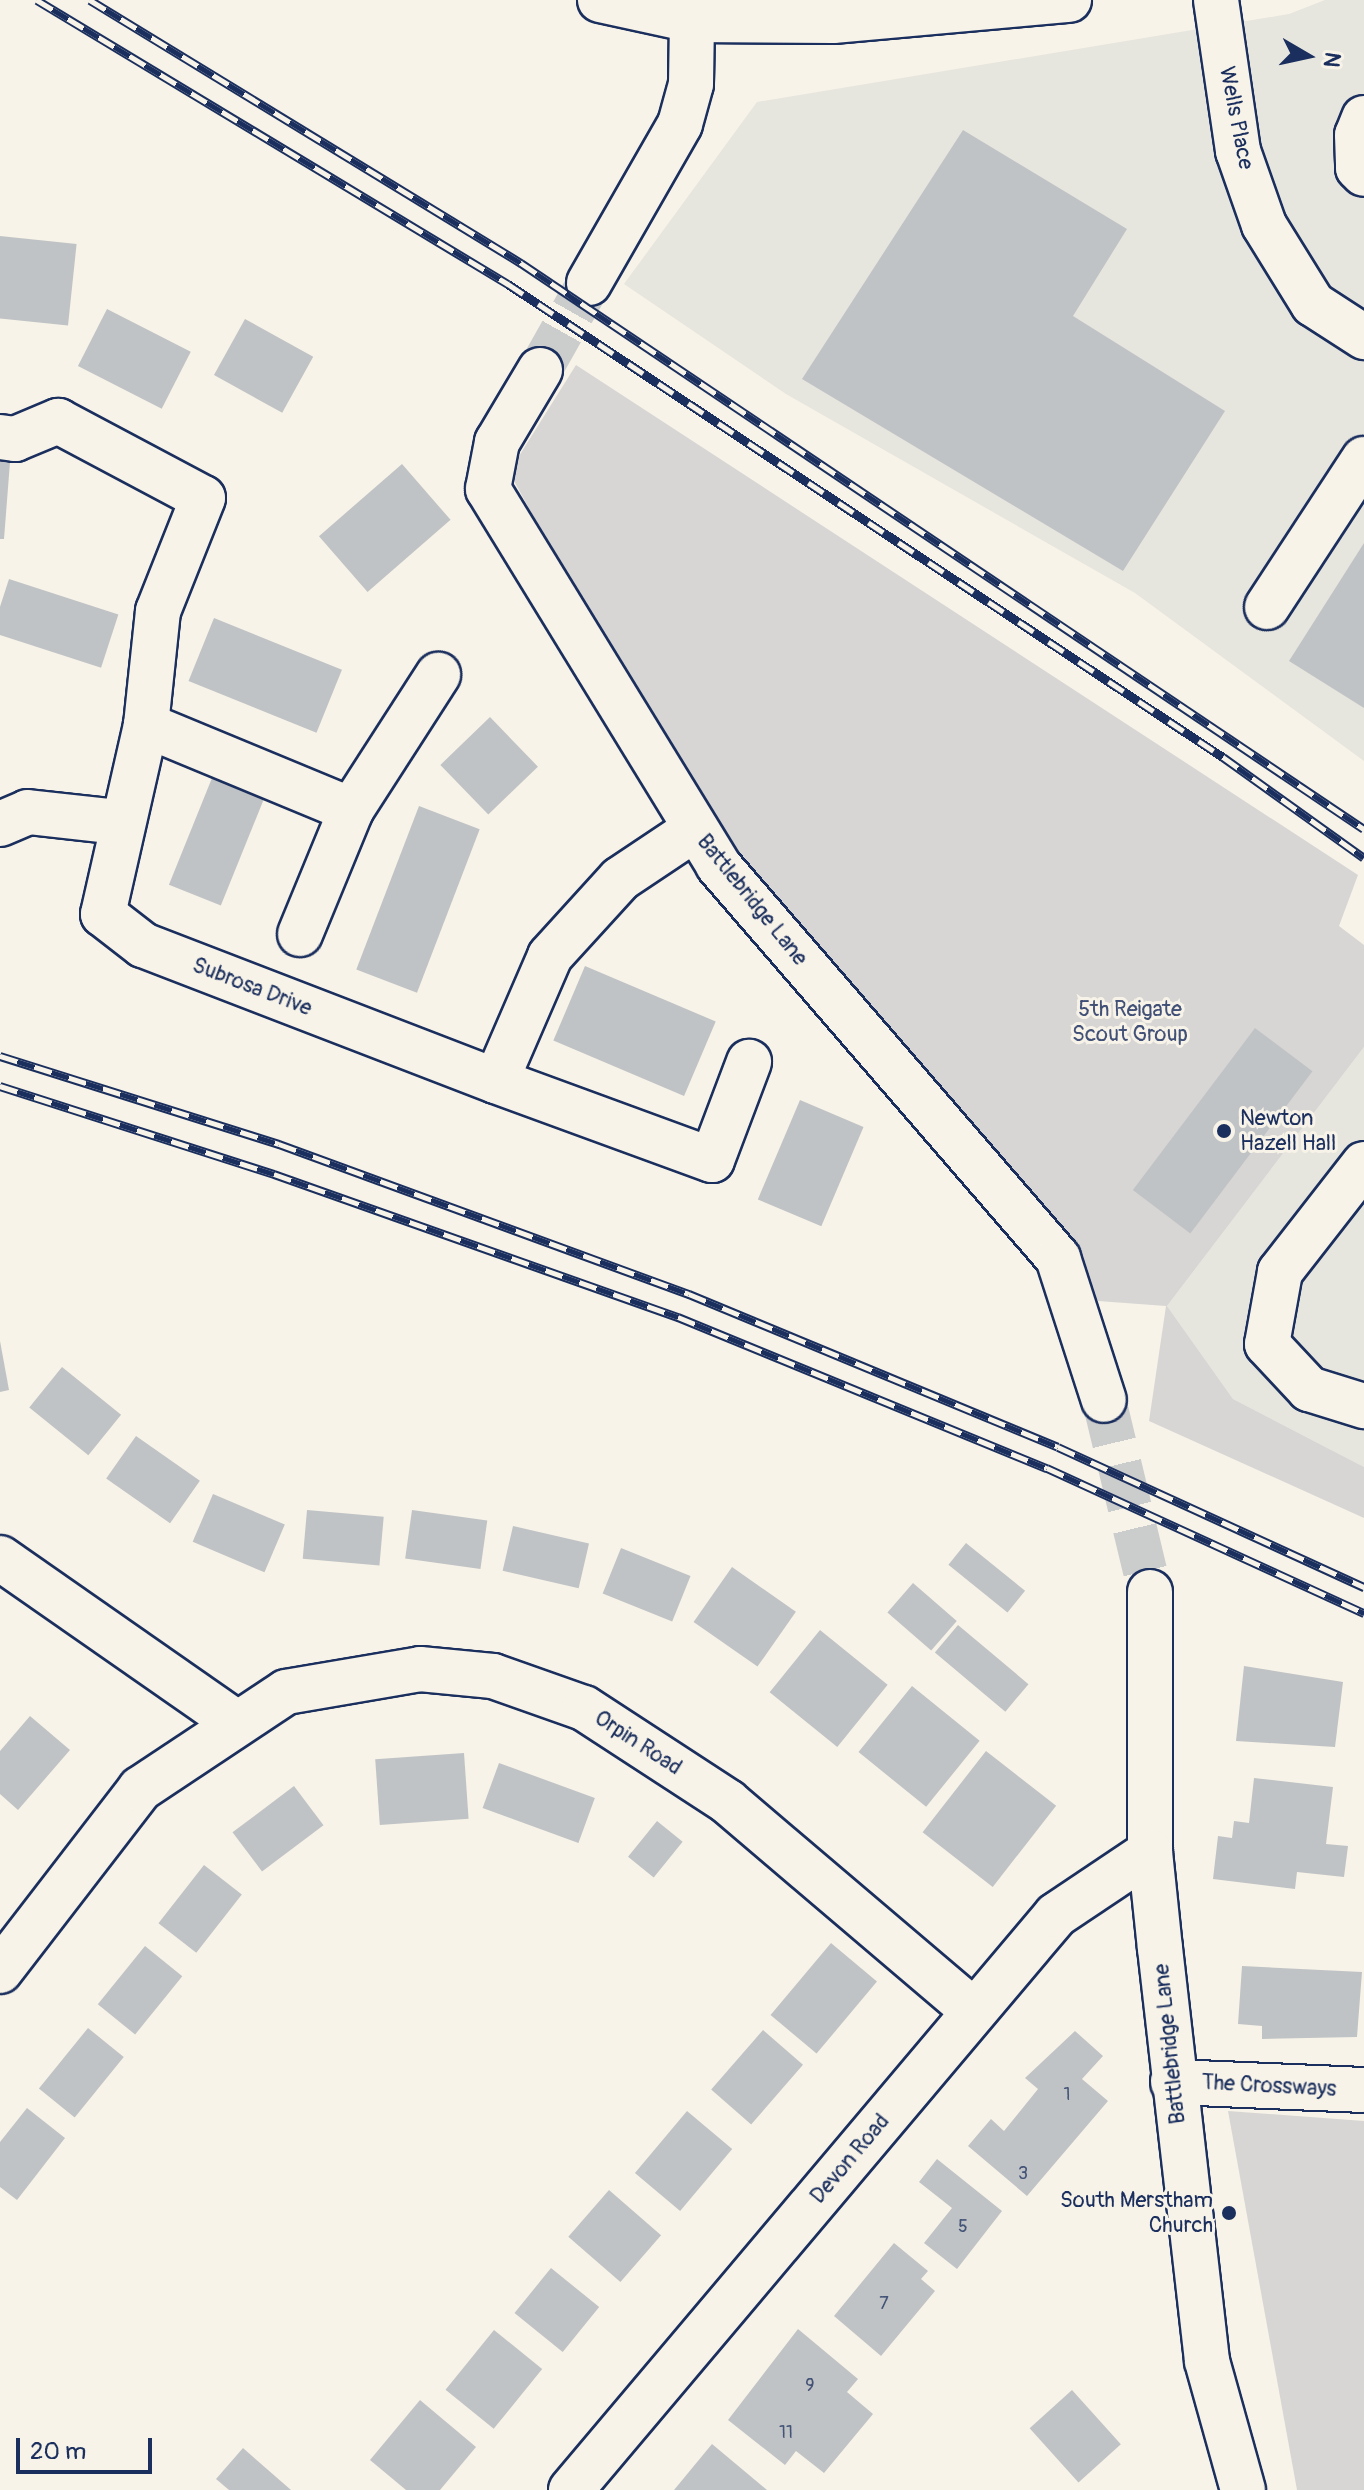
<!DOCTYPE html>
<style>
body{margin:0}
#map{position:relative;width:1364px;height:2490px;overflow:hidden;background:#f7f3e8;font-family:Pangolin,sans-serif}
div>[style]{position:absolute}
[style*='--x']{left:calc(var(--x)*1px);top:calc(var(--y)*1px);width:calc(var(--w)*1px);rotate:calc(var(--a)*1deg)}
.built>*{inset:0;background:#e6e5de}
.green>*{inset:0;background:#d7d6d4}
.building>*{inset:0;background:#c0c3c5;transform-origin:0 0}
.minor-tunnel>*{height:44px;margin-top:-22px;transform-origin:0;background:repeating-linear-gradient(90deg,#cbcccc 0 44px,transparent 0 66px)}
.roads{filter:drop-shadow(2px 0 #1b2f5e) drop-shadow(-2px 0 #1b2f5e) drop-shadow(0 2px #1b2f5e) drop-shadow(0 -2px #1b2f5e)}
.minor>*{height:44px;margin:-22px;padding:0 22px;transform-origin:22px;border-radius:22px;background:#f7f3e8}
.rail>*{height:9px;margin-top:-4.5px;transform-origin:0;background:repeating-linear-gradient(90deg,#f7f3e8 0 18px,#1b2f5e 0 36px);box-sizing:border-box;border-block:2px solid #1b2f5e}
.dots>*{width:22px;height:22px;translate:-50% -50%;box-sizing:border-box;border:4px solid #f7f3e8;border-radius:50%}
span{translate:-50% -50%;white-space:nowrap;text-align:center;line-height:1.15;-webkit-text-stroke:6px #f7f3e8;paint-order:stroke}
.number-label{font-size:18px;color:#445478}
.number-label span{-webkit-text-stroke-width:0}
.street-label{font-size:22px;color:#1b2f5e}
.park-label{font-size:22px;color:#415076}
.poi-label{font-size:22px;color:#1b2f5e}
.left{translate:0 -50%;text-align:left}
.right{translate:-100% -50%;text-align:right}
.north{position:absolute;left:1268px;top:16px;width:80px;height:80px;-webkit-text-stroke:6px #f7f3e8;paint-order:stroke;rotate:99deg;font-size:22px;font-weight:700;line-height:32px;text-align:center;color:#1b2f5e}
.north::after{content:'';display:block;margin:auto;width:28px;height:36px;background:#1b2f5e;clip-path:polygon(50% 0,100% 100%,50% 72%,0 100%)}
.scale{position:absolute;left:16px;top:2438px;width:136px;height:36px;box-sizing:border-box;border:4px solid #1b2f5e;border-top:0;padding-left:10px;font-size:24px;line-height:28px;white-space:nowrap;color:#1b2f5e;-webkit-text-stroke:6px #f7f3e8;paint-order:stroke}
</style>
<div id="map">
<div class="built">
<div style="clip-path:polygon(1325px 0,1364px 0,1364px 761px,1135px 593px,786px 394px,624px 284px,757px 102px,1289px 14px)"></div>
<div style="clip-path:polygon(1364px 1047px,1364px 1467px,1233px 1399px,1167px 1306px)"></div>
</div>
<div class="green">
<div style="clip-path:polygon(576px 365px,1358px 875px,1339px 926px,1364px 945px,1364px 1047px,1167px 1306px,1233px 1399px,1364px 1467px,1364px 1518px,1149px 1421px,1166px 1306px,1098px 1301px,687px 794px,509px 472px)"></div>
<div style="clip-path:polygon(1228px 2111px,1364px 2121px,1364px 2490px,1297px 2490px)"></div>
</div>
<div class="building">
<div style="clip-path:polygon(963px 130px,1127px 229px,1073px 316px,1225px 411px,1123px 571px,802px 379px)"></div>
<div style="left:0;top:236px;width:77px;height:82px;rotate:6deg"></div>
<div style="left:107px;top:309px;width:94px;height:64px;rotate:27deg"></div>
<div style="left:245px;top:319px;width:78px;height:64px;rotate:29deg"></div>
<div style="clip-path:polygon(0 461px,10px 462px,4px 539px,0 539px)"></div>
<div style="left:402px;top:464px;width:74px;height:110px;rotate:49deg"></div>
<div style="clip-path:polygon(1364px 543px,1364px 708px,1289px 661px)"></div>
<div style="left:9px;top:579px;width:115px;height:56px;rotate:18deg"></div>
<div style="left:214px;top:618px;width:138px;height:68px;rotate:22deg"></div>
<div style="left:490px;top:717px;width:69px;height:69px;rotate:46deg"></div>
<div style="left:212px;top:778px;width:56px;height:115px;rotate:22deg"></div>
<div style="left:419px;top:806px;width:65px;height:175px;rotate:21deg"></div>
<div style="left:585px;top:966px;width:142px;height:81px;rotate:23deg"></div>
<div style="left:1255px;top:1028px;width:72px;height:203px;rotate:37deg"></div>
<div style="left:800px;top:1100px;width:69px;height:108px;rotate:23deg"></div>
<div style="clip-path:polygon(0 1341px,9px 1390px,0 1392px)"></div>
<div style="left:62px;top:1367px;width:76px;height:52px;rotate:39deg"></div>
<div style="left:136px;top:1436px;width:78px;height:52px;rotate:35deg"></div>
<div style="left:213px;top:1494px;width:78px;height:52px;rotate:23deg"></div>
<div style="left:307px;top:1510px;width:77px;height:49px;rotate:5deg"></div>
<div style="left:412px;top:1510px;width:76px;height:49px;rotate:8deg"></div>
<div style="left:513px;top:1526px;width:78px;height:46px;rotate:13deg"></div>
<div style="left:966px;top:1543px;width:76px;height:28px;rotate:39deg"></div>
<div style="left:621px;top:1548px;width:75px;height:49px;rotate:22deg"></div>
<div style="left:732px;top:1567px;width:78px;height:67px;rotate:35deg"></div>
<div style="left:913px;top:1583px;width:58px;height:39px;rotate:41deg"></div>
<div style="left:958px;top:1625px;width:92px;height:36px;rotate:40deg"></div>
<div style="left:820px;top:1630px;width:87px;height:80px;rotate:39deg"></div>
<div style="clip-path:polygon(1244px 1666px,1343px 1682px,1335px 1747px,1236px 1741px)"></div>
<div style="left:912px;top:1686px;width:87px;height:85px;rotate:39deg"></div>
<div style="clip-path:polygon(30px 1716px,70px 1750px,18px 1810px,0 1794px,0 1751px)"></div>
<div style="left:986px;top:1751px;width:89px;height:103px;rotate:38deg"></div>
<div style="left:464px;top:1753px;width:66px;height:89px;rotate:86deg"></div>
<div style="left:499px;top:1763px;width:102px;height:48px;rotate:20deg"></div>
<div style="clip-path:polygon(1254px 1778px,1333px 1787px,1326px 1844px,1348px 1846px,1344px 1877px,1297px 1872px,1295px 1889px,1213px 1879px,1218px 1836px,1232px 1838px,1234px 1821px,1249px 1823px)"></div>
<div style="left:294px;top:1786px;width:49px;height:77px;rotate:53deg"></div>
<div style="left:657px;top:1821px;width:33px;height:46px;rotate:39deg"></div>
<div style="left:204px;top:1865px;width:48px;height:74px;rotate:38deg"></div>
<div style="left:831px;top:1943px;width:60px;height:94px;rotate:40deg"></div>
<div style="left:145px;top:1946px;width:48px;height:75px;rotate:39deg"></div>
<div style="clip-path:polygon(1242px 1966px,1362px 1972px,1357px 2037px,1262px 2039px,1262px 2026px,1238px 2024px)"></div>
<div style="left:88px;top:2028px;width:46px;height:78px;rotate:39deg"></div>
<div style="left:763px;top:2030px;width:53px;height:79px;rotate:41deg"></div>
<div style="clip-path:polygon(1075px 2031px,1103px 2056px,1082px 2079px,1108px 2101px,1027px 2196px,968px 2146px,991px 2119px,1004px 2131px,1038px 2089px,1025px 2078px)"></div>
<div style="clip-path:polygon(27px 2108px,65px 2138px,17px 2200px,0 2187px,0 2142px)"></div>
<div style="left:687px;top:2111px;width:59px;height:81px;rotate:40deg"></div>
<div style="clip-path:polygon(937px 2159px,1002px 2211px,957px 2269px,924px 2243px,952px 2208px,919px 2182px)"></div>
<div style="left:609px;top:2190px;width:69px;height:62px;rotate:41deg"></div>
<div style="clip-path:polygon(894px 2243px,928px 2271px,921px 2279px,935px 2291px,881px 2356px,834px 2316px)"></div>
<div style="left:551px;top:2268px;width:62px;height:58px;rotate:39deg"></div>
<div style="clip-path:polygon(798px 2329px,858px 2379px,847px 2392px,873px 2414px,824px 2473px,796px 2451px,785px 2465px,728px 2420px)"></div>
<div style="left:494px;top:2330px;width:62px;height:77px;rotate:39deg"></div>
<div style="left:1072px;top:2390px;width:73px;height:57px;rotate:48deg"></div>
<div style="clip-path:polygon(420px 2400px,476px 2447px,440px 2490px,406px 2490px,370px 2460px)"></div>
<div style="clip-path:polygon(712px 2444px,767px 2490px,674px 2490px)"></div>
<div style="clip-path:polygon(243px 2448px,291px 2490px,229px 2490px,216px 2479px)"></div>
</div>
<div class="minor-tunnel">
<div style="--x:540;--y:370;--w:100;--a:-60.6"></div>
<div style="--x:1104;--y:1400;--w:197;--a:76.5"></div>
</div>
<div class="roads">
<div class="minor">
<div style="--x:600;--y:0;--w:94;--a:12.3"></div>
<div style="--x:692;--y:20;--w:141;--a:0.4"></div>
<div style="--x:833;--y:21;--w:237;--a:-5.1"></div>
<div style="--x:1216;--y:0;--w:153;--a:81.7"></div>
<div style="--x:1238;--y:151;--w:78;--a:70.6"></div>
<div style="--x:1264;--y:225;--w:93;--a:58.2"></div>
<div style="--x:1313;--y:304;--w:61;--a:32.9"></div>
<div style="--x:1364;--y:118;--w:18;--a:112"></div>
<div style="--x:1357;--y:135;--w:33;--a:88"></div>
<div style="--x:1358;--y:168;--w:8;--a:45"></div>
<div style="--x:589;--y:283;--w:183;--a:-60.2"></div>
<div style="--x:680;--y:124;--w:41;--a:-74.6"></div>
<div style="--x:691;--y:84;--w:64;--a:-89.1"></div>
<div style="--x:540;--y:370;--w:84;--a:120.8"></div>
<div style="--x:497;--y:442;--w:48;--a:100.8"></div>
<div style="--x:488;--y:489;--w:441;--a:58.5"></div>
<div style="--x:718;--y:865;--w:520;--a:49.14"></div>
<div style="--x:1058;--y:1258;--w:149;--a:72.1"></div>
<div style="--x:0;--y:437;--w:15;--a:8"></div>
<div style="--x:15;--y:439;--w:47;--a:-22.7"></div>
<div style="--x:58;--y:421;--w:164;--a:28"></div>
<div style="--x:203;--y:498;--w:122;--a:111.7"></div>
<div style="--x:158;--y:611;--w:115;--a:96"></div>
<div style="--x:146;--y:725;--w:194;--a:102.8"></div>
<div style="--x:103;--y:914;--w:51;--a:37.8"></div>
<div style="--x:143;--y:945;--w:378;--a:21.1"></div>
<div style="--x:496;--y:1081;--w:136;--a:-66.6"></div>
<div style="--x:550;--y:956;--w:104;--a:-47.7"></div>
<div style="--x:620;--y:879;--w:90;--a:-33.7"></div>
<div style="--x:1267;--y:607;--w:177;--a:-56.8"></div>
<div style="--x:146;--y:725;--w:222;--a:22.5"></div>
<div style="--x:0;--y:824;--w:30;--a:-23"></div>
<div style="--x:28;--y:812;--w:92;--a:6.3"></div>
<div style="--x:300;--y:934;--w:134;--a:-67.6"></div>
<div style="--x:351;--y:810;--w:161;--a:-57.2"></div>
<div style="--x:496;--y:1081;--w:230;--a:20.1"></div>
<div style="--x:712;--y:1160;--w:105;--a:-69.3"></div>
<div style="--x:1364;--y:1164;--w:137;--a:127.9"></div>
<div style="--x:1280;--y:1272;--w:73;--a:100.2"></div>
<div style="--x:1267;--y:1344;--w:62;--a:47"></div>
<div style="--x:1309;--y:1389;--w:58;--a:17.2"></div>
<div style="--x:0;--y:1558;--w:287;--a:34.9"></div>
<div style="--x:1150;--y:1592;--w:260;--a:90"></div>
<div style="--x:1150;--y:1852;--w:97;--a:84.1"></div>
<div style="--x:1160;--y:1948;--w:416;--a:83.5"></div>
<div style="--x:1207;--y:2361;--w:134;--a:74.4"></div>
<div style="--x:0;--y:1971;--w:230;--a:-52.4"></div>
<div style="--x:140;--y:1789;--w:175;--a:-33.6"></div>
<div style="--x:286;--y:1692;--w:136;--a:-9.7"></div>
<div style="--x:420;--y:1669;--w:73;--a:5.5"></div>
<div style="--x:493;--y:1676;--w:96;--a:19.4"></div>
<div style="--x:584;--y:1708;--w:172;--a:33.1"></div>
<div style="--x:728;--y:1802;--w:323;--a:40.4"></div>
<div style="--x:1173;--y:2082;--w:191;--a:2.4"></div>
<div style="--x:571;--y:2490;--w:752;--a:-49.85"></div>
<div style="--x:1056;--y:1915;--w:113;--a:-33.8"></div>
</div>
</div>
<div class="rail">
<div style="--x:37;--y:0;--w:550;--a:31.09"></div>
<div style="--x:508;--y:284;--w:857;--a:33.49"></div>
<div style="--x:1223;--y:757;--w:173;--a:35.6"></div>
<div style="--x:90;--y:0;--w:505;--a:31.39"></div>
<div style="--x:521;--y:263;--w:1015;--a:33.88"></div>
<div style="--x:0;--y:1056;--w:293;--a:17.5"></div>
<div style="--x:279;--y:1144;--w:437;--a:20.1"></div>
<div style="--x:689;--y:1294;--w:399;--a:22.5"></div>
<div style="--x:1058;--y:1447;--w:337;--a:24.6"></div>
<div style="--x:0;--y:1086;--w:288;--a:17.8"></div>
<div style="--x:274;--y:1174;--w:429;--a:19.5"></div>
<div style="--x:678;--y:1317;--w:399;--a:22.3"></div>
<div style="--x:1047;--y:1468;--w:349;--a:24.6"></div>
</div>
<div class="dots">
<div style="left:1224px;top:1131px;background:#1b2f5e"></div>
<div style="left:1229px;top:2213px;background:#1b2f5e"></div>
</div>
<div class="number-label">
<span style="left:1067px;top:2095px">1</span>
<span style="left:1023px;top:2174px">3</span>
<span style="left:963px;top:2227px">5</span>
<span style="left:884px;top:2304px">7</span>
<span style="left:810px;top:2386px">9</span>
<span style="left:786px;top:2433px">11</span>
</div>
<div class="street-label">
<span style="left:1236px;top:118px;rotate:79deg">Wells Place</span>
<span style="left:752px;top:900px;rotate:51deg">Battlebridge Lane</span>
<span style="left:252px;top:987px;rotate:21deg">Subrosa Drive</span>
<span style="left:638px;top:1743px;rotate:33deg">Orpin Road</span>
<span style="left:1170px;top:2044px;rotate:-96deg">Battlebridge Lane</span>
<span style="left:1269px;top:2086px;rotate:3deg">The Crossways</span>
<span style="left:850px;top:2159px;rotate:-50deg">Devon Road</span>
</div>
<div class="park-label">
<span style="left:1130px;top:1022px">5th Reigate<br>Scout Group</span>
</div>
<div class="poi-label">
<span class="left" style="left:1240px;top:1131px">Newton<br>Hazell Hall</span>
<span class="right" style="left:1213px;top:2213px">South Merstham<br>Church</span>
</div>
<div class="north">N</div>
<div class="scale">20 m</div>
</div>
